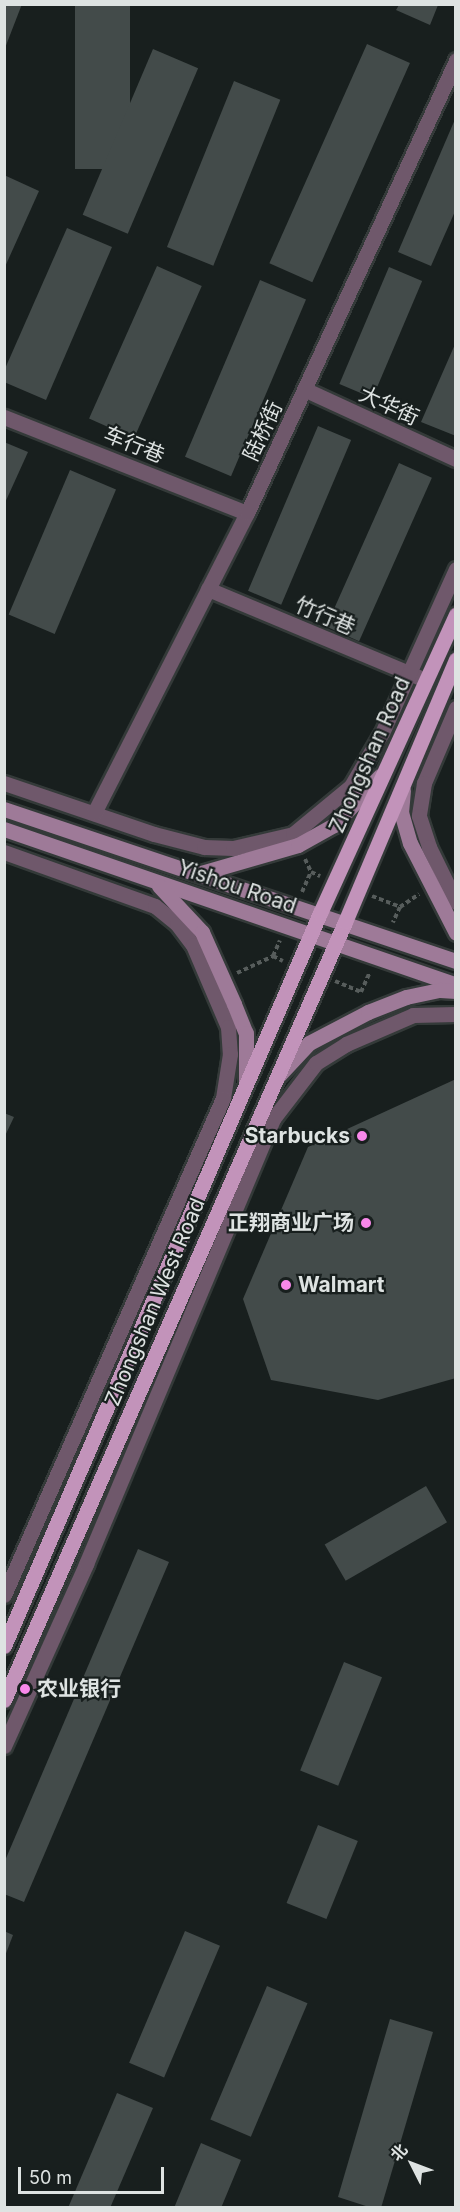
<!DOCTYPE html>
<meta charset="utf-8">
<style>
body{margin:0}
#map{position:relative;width:460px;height:2212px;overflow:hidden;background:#181f1e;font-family:Inter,"Noto Sans SC",sans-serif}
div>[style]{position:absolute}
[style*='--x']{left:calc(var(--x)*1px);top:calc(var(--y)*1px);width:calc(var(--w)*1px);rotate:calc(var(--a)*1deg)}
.building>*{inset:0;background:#434b4a;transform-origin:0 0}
.path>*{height:4px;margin-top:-2px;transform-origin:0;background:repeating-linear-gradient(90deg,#575d5c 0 4.5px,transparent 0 7.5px)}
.roads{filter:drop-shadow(2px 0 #343a39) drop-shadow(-2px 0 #343a39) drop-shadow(0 2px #343a39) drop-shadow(0 -2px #343a39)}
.street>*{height:15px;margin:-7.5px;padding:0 7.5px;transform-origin:7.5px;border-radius:7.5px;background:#6f586b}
.secondary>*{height:15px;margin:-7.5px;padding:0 7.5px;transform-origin:7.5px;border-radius:7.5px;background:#9e7a98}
.primary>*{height:15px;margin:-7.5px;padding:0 7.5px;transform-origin:7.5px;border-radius:7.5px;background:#c293ba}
.dots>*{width:16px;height:16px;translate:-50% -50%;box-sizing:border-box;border:3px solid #181f1e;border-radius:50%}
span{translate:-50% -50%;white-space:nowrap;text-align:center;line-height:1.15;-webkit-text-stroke:4.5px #181f1e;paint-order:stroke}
.street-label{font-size:21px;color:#dee3e2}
.poi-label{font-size:21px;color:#dee3e2;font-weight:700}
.right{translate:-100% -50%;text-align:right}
.left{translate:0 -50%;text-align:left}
.frame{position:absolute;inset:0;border:6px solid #dee3e2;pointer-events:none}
.north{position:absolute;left:382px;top:2134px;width:60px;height:60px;-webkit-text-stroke:4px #181f1e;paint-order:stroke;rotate:312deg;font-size:16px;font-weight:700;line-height:24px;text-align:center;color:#dee3e2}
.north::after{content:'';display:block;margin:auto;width:21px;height:27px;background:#dee3e2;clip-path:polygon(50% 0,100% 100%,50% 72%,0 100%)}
.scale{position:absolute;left:18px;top:2167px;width:146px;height:27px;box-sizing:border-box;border:3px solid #dee3e2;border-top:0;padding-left:8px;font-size:18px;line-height:21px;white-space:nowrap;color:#dee3e2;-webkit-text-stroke:4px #181f1e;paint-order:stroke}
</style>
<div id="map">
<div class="building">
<div style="clip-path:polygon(4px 4px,22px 4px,5px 48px,4px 48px)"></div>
<div style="left:75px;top:4px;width:55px;height:165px"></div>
<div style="clip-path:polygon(399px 5px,438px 5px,430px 25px,396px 10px)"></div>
<div style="left:367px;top:44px;width:47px;height:240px;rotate:24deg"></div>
<div style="left:153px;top:49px;width:49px;height:180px;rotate:23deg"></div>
<div style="left:234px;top:81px;width:50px;height:179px;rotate:22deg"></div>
<div style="clip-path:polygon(456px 117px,456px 209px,431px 266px,398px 252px)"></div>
<div style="clip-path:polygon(4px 175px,39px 191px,4px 269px)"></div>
<div style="clip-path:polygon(67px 228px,112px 247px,46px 400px,4px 382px,4px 371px)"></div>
<div style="left:157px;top:266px;width:49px;height:167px;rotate:24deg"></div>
<div style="left:389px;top:267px;width:36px;height:127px;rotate:23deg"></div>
<div style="left:260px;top:280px;width:50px;height:192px;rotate:23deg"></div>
<div style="clip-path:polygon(456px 342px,456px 436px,421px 422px)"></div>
<div style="left:318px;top:426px;width:36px;height:179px;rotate:23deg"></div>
<div style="clip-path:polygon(4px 442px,28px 452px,4px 505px)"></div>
<div style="left:399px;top:463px;width:36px;height:179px;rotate:24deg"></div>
<div style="left:70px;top:470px;width:50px;height:157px;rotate:23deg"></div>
<div style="clip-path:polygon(456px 1079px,456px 1378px,378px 1400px,271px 1380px,243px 1299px,308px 1147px)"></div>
<div style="clip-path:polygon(4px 1113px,14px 1117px,4px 1138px)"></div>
<div style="left:426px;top:1486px;width:42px;height:117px;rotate:60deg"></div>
<div style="clip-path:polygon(138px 1549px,169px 1562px,24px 1902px,4px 1894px,4px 1863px)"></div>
<div style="left:344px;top:1662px;width:41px;height:117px;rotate:22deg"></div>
<div style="left:318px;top:1825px;width:43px;height:84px;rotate:22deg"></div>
<div style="clip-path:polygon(4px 1931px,13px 1935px,5px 1956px,4px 1956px)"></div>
<div style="left:185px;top:1931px;width:38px;height:143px;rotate:23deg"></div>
<div style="left:267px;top:1986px;width:44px;height:145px;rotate:23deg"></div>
<div style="clip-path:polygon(390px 2019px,433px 2032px,381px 2208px,372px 2208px,338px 2197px)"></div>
<div style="clip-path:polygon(117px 2093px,153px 2108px,110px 2208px,68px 2208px)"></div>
<div style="clip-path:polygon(201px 2143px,241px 2160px,221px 2208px,174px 2208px)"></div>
</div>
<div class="path">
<div style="--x:305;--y:859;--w:14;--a:65"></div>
<div style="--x:302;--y:892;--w:22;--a:-66"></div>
<div style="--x:311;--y:872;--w:10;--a:24"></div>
<div style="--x:372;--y:896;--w:30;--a:21"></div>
<div style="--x:400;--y:907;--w:17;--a:115"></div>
<div style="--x:400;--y:907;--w:23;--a:-34"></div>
<div style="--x:273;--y:956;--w:11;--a:27"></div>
<div style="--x:237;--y:973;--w:40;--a:-25"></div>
<div style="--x:273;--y:956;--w:17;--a:-66"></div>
<div style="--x:335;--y:981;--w:28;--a:23"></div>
<div style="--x:361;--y:992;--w:22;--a:-66"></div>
</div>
<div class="roads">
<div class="street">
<div style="--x:306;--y:390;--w:165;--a:24.7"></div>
<div style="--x:4;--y:417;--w:261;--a:21.6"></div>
<div style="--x:208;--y:589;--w:228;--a:22.7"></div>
<div style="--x:456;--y:708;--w:82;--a:113.1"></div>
<div style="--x:424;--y:783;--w:33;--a:99"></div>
<div style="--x:419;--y:816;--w:33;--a:72"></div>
<div style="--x:429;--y:847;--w:61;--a:63.9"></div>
<div style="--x:4;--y:783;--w:158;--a:18.8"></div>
<div style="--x:154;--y:834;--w:52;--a:14.6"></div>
<div style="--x:204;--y:847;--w:29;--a:2"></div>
<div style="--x:233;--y:848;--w:62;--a:-13.1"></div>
<div style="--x:293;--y:834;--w:75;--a:-39.6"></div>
<div style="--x:351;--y:786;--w:61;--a:-59.7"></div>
<div style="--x:382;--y:733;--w:180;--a:-65.7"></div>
<div style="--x:94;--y:813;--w:337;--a:-63"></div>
<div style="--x:247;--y:513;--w:499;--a:-65.2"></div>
<div style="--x:4;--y:852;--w:160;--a:19.7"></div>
<div style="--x:155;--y:906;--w:28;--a:39"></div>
<div style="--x:177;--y:924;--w:26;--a:53"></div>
<div style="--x:193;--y:945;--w:89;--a:66.9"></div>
<div style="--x:228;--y:1027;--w:27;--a:86"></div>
<div style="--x:230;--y:1054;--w:45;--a:99"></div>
<div style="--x:223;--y:1098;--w:543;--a:113.78"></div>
<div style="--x:4;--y:1746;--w:200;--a:-65.7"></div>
<div style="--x:86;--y:1564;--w:483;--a:-67.2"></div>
<div style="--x:273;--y:1119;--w:71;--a:-52.5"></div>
<div style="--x:316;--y:1063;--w:36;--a:-32"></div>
<div style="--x:346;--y:1044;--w:73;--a:-23.4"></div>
<div style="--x:413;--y:1015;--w:43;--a:-1.3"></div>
</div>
<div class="secondary">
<div style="--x:403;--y:790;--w:22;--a:95"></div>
<div style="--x:401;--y:812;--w:32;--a:74"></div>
<div style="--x:410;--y:843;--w:101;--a:62.9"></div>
<div style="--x:4;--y:809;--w:477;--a:18.6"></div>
<div style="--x:4;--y:829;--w:478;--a:19"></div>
<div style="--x:201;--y:873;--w:101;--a:-16.1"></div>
<div style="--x:298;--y:845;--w:41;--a:-29.1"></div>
<div style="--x:334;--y:825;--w:67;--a:-46.8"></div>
<div style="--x:159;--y:886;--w:63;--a:46.9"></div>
<div style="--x:202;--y:932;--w:79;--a:66"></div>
<div style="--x:234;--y:1004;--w:31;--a:68"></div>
<div style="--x:246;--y:1033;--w:51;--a:90"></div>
<div style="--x:279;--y:1075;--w:44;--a:-46.8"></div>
<div style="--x:309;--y:1043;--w:67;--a:-27.7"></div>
<div style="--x:368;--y:1012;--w:41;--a:-21.5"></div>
<div style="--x:406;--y:997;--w:35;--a:-12"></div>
<div style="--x:440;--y:990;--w:16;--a:4"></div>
</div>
<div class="primary">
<div style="--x:4;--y:1646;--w:798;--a:-66.68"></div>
<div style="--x:320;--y:913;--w:328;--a:-65.5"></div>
<div style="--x:4;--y:1700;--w:849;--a:-66.33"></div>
<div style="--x:345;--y:922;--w:285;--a:-67.1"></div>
</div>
</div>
<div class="dots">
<div style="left:362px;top:1136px;background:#f888ea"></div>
<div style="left:366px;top:1223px;background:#f888ea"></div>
<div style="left:286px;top:1285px;background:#f888ea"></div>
<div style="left:25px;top:1689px;background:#f888ea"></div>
</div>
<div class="street-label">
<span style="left:389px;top:406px;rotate:25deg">大华街</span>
<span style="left:263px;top:431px;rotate:-65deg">陆桥街</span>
<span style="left:134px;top:445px;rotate:22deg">车行巷</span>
<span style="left:325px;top:616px;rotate:23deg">竹行巷</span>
<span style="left:370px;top:755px;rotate:-66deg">Zhongshan Road</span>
<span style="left:237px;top:887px;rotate:19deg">Yishou Road</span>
<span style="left:155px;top:1302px;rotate:-67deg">Zhongshan West Road</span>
</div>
<div class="poi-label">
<span class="right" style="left:350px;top:1136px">Starbucks</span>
<span class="right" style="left:354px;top:1223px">正翔商业广场</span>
<span class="left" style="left:298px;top:1285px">Walmart</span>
<span class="left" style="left:37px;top:1689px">农业银行</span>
</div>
<div class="frame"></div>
<div class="north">北</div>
<div class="scale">50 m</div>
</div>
